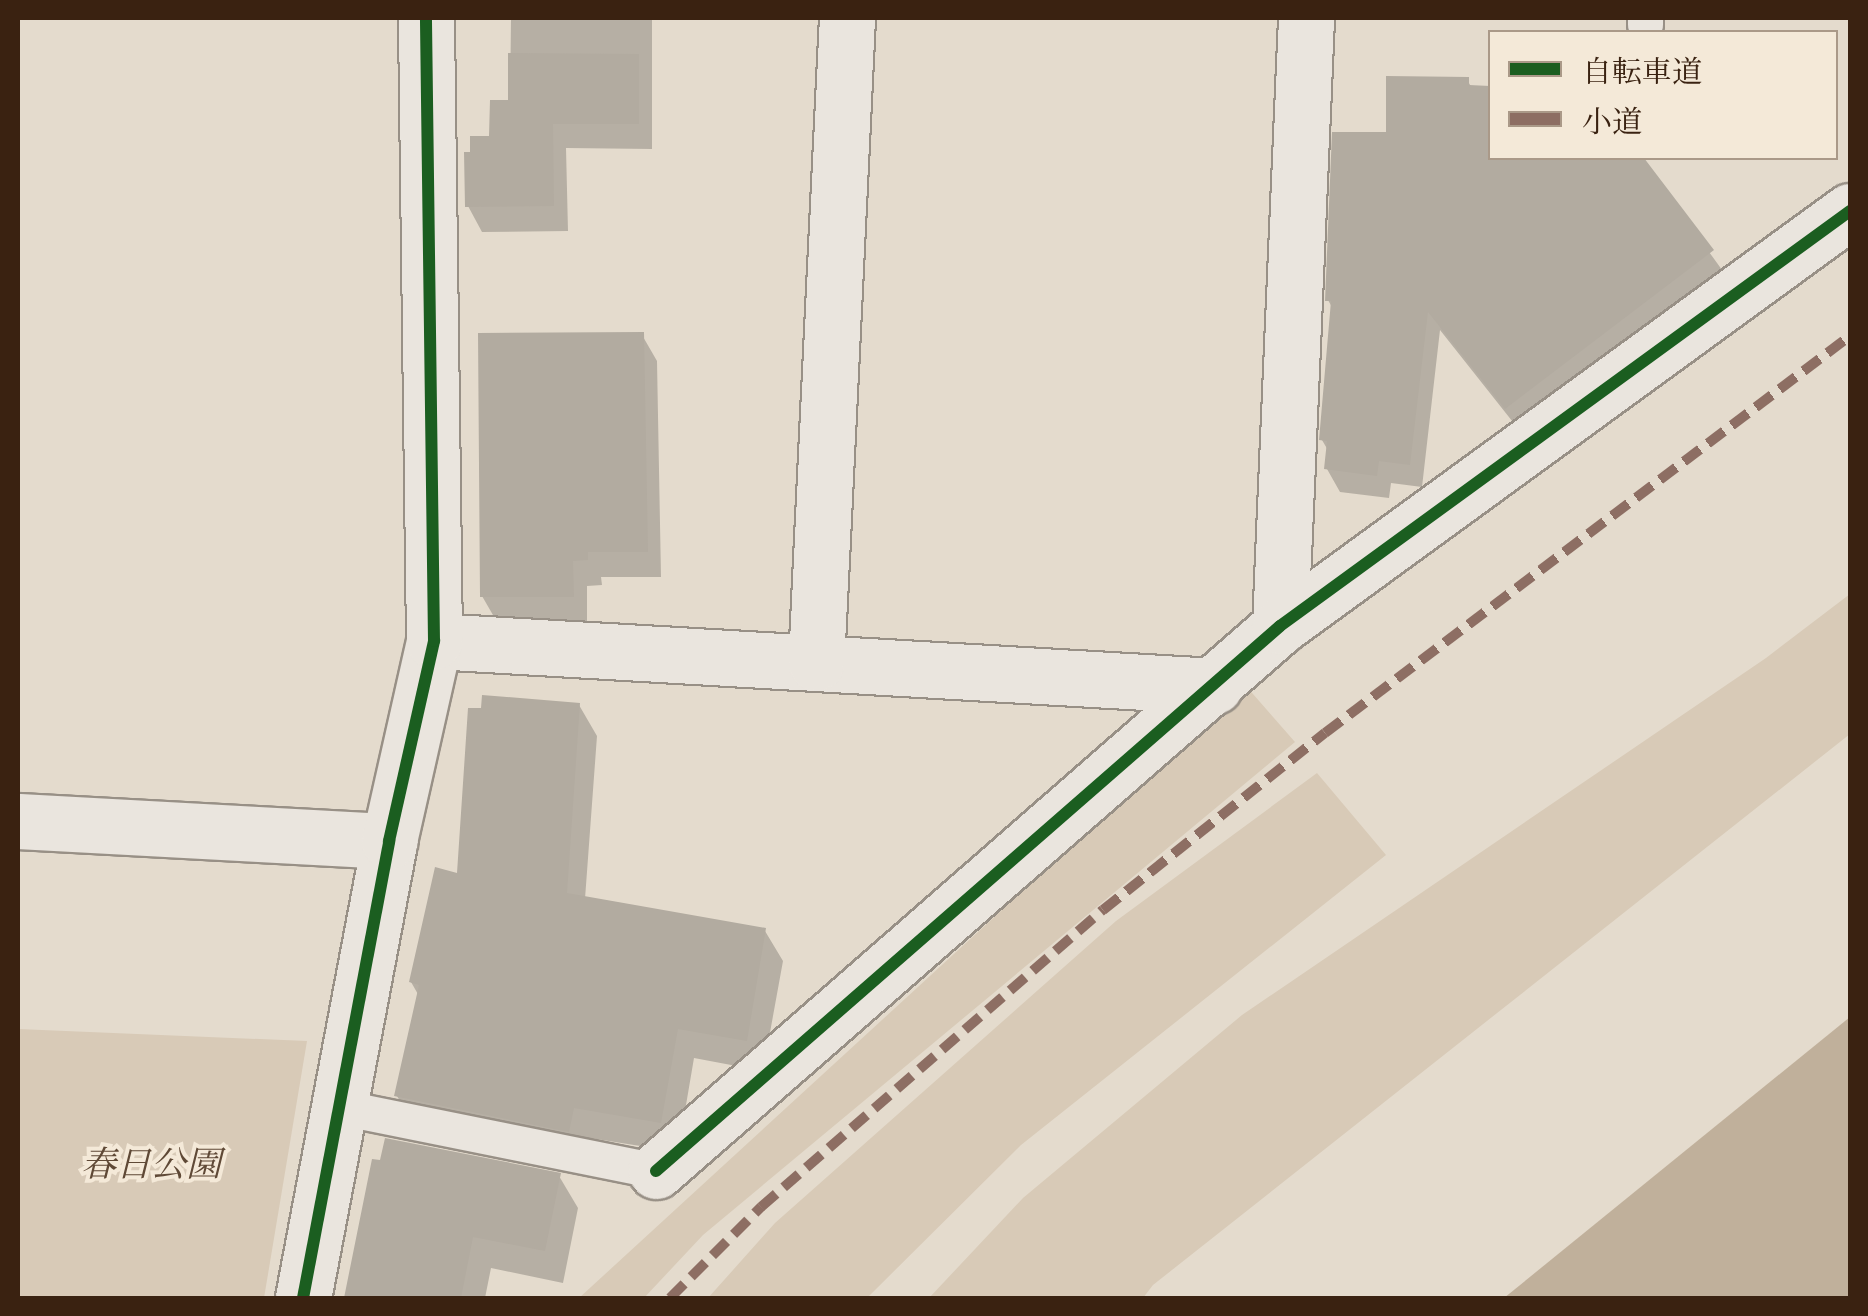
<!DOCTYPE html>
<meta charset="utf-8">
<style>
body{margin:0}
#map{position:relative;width:1868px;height:1316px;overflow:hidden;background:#e4dbcd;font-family:"Libre Bodoni","Noto Serif JP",serif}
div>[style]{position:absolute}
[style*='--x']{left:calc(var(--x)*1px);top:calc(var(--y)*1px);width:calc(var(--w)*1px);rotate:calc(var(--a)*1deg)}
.green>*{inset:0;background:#d8cab7}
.water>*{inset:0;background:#c0b09b}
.shadow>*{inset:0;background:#0003}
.building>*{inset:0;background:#b2aba0}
.roads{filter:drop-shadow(2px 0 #989086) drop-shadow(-2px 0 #989086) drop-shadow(0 2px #989086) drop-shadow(0 -2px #989086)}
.lane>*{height:35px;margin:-17.5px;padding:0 17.5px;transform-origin:17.5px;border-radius:17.5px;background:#eae5de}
.street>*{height:55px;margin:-27.5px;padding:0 27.5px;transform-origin:27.5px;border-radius:27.5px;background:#eae5de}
.quiet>*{height:10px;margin-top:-5px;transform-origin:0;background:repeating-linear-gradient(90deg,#8d6e63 0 20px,transparent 0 30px)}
.cycleway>*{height:12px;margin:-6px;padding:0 6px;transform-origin:6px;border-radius:6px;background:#1b5e20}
span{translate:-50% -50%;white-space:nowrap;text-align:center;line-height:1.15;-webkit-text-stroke:8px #f4e9d8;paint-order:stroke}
.park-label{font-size:35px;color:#5f4936;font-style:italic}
.frame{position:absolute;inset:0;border:20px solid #3a2211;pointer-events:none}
.legend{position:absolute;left:1488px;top:30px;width:350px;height:130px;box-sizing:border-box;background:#f4e9d8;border:2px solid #a98;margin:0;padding:12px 18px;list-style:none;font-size:30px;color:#3a2211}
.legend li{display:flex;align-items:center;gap:20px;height:50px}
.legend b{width:50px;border:2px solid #a98}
</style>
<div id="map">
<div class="green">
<div style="clip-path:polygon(1850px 594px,1850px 734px,1153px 1285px,1143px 1298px,929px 1298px,1023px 1198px,1242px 1015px,1766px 658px)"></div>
<div style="clip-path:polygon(1246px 686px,1295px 742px,703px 1235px,644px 1298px,579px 1298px)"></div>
<div style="clip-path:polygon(1317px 773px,1386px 855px,1021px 1145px,867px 1298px,708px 1298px,775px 1223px,1116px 921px)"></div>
<div style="clip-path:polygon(18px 1029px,307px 1041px,264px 1298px,18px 1298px)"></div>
</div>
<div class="water">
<div style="clip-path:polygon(1850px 1017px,1850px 1298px,1504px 1298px)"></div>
</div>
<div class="shadow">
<div style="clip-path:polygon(511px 18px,652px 18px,652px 149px,566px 148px,568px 231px,482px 232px,468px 206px,510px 103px)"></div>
<div style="clip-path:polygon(1467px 80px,1472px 88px,1490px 88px,1490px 158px,1641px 158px,1725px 274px,1520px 431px,1440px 330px,1422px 487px,1391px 483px,1389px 498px,1340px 492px,1327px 469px,1329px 452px,1322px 440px,1333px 309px,1328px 300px,1388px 134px)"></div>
<div style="clip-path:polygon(642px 335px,657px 361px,661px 577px,601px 577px,602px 585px,587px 586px,587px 622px,497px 622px,482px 596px)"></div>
<div style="clip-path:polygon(579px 705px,597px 736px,585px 899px,765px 931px,783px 961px,763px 1071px,694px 1058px,678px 1152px,590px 1138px,586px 1161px,415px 1127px,397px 1096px,419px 996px,411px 982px,459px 876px)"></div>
<div style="clip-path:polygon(374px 1162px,559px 1176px,578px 1208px,563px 1283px,491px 1268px,485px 1298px,346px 1298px)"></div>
</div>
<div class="building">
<div style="clip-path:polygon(508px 53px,639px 54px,639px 124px,553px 124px,554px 206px,465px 207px,464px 152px,470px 152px,470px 136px,489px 136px,490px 100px,508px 100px)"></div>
<div style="clip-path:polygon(1386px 76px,1469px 77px,1469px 85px,1490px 86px,1490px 158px,1644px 158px,1714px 250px,1505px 409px,1428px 312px,1410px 465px,1379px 461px,1377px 476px,1324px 469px,1327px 441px,1319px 440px,1331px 301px,1325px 301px,1332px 132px,1386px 132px)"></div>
<div style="clip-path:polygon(644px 332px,648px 552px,588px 552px,588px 560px,573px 561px,574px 597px,480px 597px,478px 333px)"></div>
<div style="clip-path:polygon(482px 695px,580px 703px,567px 893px,766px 928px,747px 1041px,678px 1029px,661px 1123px,574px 1108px,569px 1132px,394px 1096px,419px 985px,409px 982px,435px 867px,457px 873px,468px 708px,481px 708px)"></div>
<div style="clip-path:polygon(385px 1138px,561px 1173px,545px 1251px,473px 1237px,461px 1298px,344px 1298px,372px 1159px,380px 1160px)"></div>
</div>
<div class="roads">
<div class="lane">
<div style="--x:1645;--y:24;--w:6;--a:-90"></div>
<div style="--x:340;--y:1107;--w:322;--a:11.4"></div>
</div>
<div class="street">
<div style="--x:1280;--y:626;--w:609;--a:-87.55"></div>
<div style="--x:434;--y:641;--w:782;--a:3.3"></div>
<div style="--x:816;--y:663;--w:646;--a:-87.25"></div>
<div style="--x:18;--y:821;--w:372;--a:3.1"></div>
<div style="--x:656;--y:1171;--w:828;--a:-41.13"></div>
<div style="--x:1280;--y:626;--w:705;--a:-36.06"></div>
<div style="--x:303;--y:1298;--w:465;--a:-79.3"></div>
<div style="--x:389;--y:841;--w:205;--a:-77.3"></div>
<div style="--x:434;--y:641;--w:623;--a:-90.74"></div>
</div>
</div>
<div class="quiet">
<div style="--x:670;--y:1298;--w:129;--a:-45"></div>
<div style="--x:761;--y:1207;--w:453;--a:-41"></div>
<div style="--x:1103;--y:910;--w:284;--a:-38.6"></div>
<div style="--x:1325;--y:733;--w:658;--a:-37.1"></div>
</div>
<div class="cycleway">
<div style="--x:656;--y:1171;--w:828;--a:-41.13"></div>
<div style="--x:1280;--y:626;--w:705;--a:-36.06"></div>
<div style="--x:303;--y:1298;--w:465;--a:-79.3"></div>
<div style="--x:389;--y:841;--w:205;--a:-77.3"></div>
<div style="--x:434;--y:641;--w:623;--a:-90.74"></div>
</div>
<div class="park-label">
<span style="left:151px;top:1166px">春日公園</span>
</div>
<div class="frame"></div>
<ul class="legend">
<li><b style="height:12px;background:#1b5e20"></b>自転車道</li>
<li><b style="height:12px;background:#8d6e63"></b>小道</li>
</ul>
</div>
